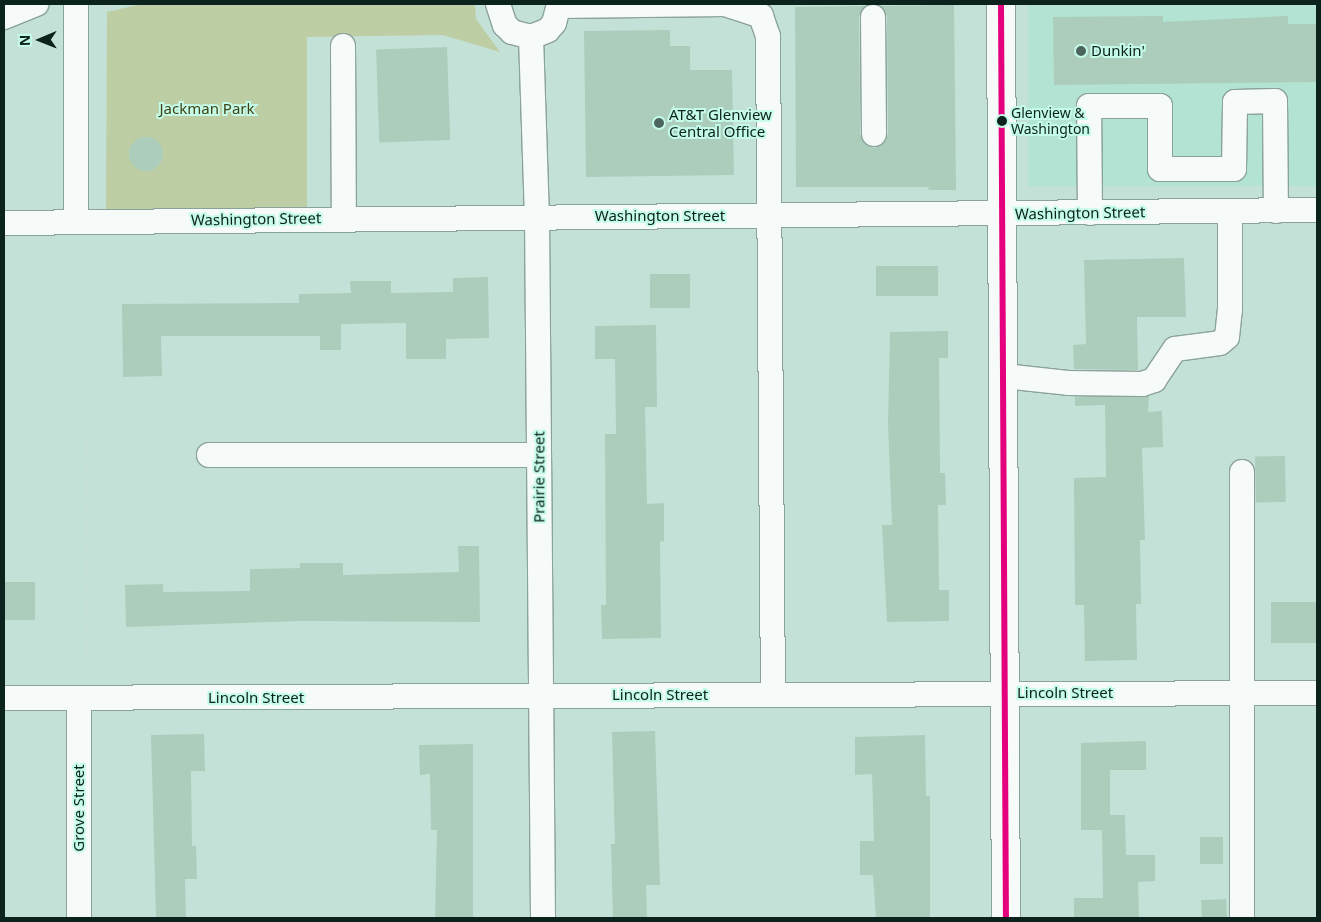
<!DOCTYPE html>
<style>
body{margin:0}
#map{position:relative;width:1321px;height:922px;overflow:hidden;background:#c4e1d8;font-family:"Noto Sans",sans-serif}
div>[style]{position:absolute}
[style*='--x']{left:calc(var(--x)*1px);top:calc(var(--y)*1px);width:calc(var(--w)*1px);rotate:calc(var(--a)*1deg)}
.built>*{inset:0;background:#b2e3d3;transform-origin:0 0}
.green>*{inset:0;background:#bdcea5}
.building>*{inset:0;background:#accdbb;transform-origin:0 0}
.round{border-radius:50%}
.path>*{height:3px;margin-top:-1.5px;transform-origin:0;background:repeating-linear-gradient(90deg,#cfd8d5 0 1px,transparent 0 5px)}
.roads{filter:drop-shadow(1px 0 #8ba29b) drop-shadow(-1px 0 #8ba29b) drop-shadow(0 1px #8ba29b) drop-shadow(0 -1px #8ba29b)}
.minor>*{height:24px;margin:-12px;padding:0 12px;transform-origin:12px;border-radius:12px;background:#f6faf9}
.major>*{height:28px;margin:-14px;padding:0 14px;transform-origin:14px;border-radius:14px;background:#f6faf9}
.bus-1>*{height:6px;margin:-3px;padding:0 3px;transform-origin:3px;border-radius:3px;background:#e5007d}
.dots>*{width:14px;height:14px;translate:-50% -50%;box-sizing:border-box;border:2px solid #c4fbe9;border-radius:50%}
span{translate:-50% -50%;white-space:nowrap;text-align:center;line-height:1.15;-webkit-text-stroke:4px #c4fbe9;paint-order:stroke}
.bus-label{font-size:14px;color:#0c221c}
.left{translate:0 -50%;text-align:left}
.poi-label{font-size:15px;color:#0c221c}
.park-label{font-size:15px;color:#3f4213}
.street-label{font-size:15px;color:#0c221c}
.frame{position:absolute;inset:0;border:5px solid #0c221c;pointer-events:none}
.north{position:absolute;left:15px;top:15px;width:50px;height:50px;-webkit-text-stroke:4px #c4fbe9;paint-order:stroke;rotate:269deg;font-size:14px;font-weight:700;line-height:20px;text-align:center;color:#0c221c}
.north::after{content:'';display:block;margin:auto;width:18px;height:22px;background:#0c221c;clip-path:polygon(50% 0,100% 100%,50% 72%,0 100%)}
</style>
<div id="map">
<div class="built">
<div style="left:1028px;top:4px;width:289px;height:182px"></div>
</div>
<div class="green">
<div style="clip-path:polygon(142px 4px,475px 4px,476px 19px,500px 52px,443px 35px,307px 37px,307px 210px,106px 210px,107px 12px)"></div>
</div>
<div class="building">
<div style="clip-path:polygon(954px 5px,956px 190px,929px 190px,928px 187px,796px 187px,795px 7px,865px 6px,859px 17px,860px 134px,867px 146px,875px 148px,886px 141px,888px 134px,887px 17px,881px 6px)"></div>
<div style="clip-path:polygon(1163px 16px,1163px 22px,1288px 16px,1288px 24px,1317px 24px,1317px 82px,1054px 85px,1053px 17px)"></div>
<div style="clip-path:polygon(670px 30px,670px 46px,690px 46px,690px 70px,732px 70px,734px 175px,586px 177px,584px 31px)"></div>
<div style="left:447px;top:47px;width:93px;height:71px;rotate:88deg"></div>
<div class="round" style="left:129px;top:137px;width:34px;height:34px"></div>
<div style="clip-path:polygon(1184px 258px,1186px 317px,1137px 317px,1138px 370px,1074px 369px,1073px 345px,1086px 344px,1084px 260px)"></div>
<div style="left:938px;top:266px;width:30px;height:62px;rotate:90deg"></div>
<div style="left:690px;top:274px;width:34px;height:40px;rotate:90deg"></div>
<div style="clip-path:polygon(488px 277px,489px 338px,446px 339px,446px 359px,406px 359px,406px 323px,341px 324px,341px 350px,320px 350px,320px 336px,161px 336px,162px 376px,123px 377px,122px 304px,299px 303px,299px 294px,351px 293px,350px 281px,391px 281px,391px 293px,453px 292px,453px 278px)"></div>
<div style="clip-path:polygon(656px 325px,657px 407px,645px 407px,647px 504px,664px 503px,664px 541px,660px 542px,661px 638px,602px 639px,601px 605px,606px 605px,605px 434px,616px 434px,615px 359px,595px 359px,595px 326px)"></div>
<div style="clip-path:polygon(948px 331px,948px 358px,939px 358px,940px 473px,945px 473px,946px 505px,938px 505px,939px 590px,949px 590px,949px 621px,887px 622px,882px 525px,892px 525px,888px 424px,890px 332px)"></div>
<div style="clip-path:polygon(1149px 396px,1148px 412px,1162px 411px,1163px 447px,1142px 448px,1145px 540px,1140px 540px,1141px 604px,1136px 604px,1137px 660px,1085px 661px,1084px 605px,1075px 605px,1074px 478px,1106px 477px,1105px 405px,1075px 406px,1075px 397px)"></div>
<div style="left:1285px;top:456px;width:46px;height:30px;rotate:89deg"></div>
<div style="clip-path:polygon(458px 546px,479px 546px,480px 622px,300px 621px,126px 627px,125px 585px,163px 584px,163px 592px,250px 591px,250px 569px,300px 568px,300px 563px,343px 563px,343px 575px,459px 572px)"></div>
<div style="left:4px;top:582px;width:31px;height:38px"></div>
<div style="left:1317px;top:602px;width:41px;height:46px;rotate:90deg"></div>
<div style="clip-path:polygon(655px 731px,660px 885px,646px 885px,647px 918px,613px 918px,611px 844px,615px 844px,612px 732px)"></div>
<div style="clip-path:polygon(204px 734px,205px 771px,191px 771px,192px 846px,196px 846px,197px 879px,185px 879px,186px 918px,156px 918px,151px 735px)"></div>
<div style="clip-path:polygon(925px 735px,926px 796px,930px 796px,930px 918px,876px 918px,873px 875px,860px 875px,860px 841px,874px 841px,872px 774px,855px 775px,855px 737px)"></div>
<div style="clip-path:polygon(1146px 741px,1146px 770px,1110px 770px,1110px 815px,1125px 815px,1126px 855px,1155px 855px,1155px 881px,1138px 882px,1139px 918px,1074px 918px,1074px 898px,1103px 898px,1102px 830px,1081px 830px,1081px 743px)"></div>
<div style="clip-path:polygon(473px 744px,473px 918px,435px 918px,437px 830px,431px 830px,430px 774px,420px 775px,419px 745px)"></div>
<div style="left:1223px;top:837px;width:27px;height:23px;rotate:90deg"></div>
<div style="left:1226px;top:899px;width:19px;height:25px;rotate:87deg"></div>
</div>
<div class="path">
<div style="--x:99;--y:9;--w:17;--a:-17"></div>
<div style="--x:4;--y:47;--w:53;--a:-22.2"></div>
<div style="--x:84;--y:245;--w:417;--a:89.5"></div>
<div style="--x:88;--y:662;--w:15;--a:106"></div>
</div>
<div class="roads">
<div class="minor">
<div style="--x:76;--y:4;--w:217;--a:90"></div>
<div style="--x:498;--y:4;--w:22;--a:72"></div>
<div style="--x:505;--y:25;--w:10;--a:45"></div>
<div style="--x:512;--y:32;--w:20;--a:15"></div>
<div style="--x:531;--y:37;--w:18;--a:-22"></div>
<div style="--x:548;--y:30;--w:9;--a:-49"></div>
<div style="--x:554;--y:23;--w:20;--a:-75"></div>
<div style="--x:559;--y:6;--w:166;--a:-0.7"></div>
<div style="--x:725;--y:4;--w:38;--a:18"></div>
<div style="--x:761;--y:16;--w:21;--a:71"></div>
<div style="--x:768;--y:36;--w:659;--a:89.57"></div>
<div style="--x:4;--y:17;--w:35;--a:-22"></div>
<div style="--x:873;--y:17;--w:117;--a:89.5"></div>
<div style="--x:531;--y:37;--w:179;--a:88.1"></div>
<div style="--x:537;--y:216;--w:702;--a:89.51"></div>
<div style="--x:343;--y:46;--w:172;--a:89.7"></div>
<div style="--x:1090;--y:213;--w:107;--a:-90.5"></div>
<div style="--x:1089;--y:106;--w:71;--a:0"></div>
<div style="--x:1160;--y:106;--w:63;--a:90"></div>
<div style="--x:1160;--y:169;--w:74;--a:0"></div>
<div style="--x:1234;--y:169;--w:67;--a:-89.1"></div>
<div style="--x:1235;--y:102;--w:40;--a:-1.4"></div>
<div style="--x:1275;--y:101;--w:110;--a:89.5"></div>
<div style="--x:4;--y:223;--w:1313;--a:-0.57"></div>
<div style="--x:1004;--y:376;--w:64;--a:6.2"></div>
<div style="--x:1068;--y:383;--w:74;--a:0.8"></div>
<div style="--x:1142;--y:384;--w:13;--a:-18"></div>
<div style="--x:1154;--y:380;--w:37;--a:-56"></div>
<div style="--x:1175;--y:349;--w:45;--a:-7.6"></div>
<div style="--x:1220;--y:343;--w:9;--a:-41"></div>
<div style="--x:1227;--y:337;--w:27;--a:-84"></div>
<div style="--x:1230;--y:310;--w:99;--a:-90"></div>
<div style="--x:209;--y:455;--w:330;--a:0"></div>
<div style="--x:1242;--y:472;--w:446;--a:90"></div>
<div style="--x:4;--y:698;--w:1313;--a:-0.22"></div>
<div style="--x:79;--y:918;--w:220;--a:-90"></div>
</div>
<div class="major">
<div style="--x:1001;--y:4;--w:914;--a:89.69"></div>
</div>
</div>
<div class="bus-1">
<div style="--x:1001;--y:4;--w:914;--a:89.69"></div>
</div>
<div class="dots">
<div style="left:1081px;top:51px;background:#4c655e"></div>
<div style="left:1002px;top:121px;background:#0c221c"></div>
<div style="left:659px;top:123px;background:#4c655e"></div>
</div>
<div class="bus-label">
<span class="left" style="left:1011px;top:121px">Glenview &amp;<br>Washington</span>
</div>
<div class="poi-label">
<span class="left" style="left:1091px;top:51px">Dunkin'</span>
<span class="left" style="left:669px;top:123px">AT&amp;T Glenview<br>Central Office</span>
</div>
<div class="park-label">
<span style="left:207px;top:109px">Jackman Park</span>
</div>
<div class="street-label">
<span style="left:1080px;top:213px;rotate:-1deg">Washington Street</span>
<span style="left:660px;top:216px">Washington Street</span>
<span style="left:256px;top:219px;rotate:-1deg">Washington Street</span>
<span style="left:539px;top:477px;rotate:-90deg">Prairie Street</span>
<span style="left:1065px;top:693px">Lincoln Street</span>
<span style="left:660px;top:695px">Lincoln Street</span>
<span style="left:256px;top:698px">Lincoln Street</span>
<span style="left:79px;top:808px;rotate:-90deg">Grove Street</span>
</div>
<div class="frame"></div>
<div class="north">N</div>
</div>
